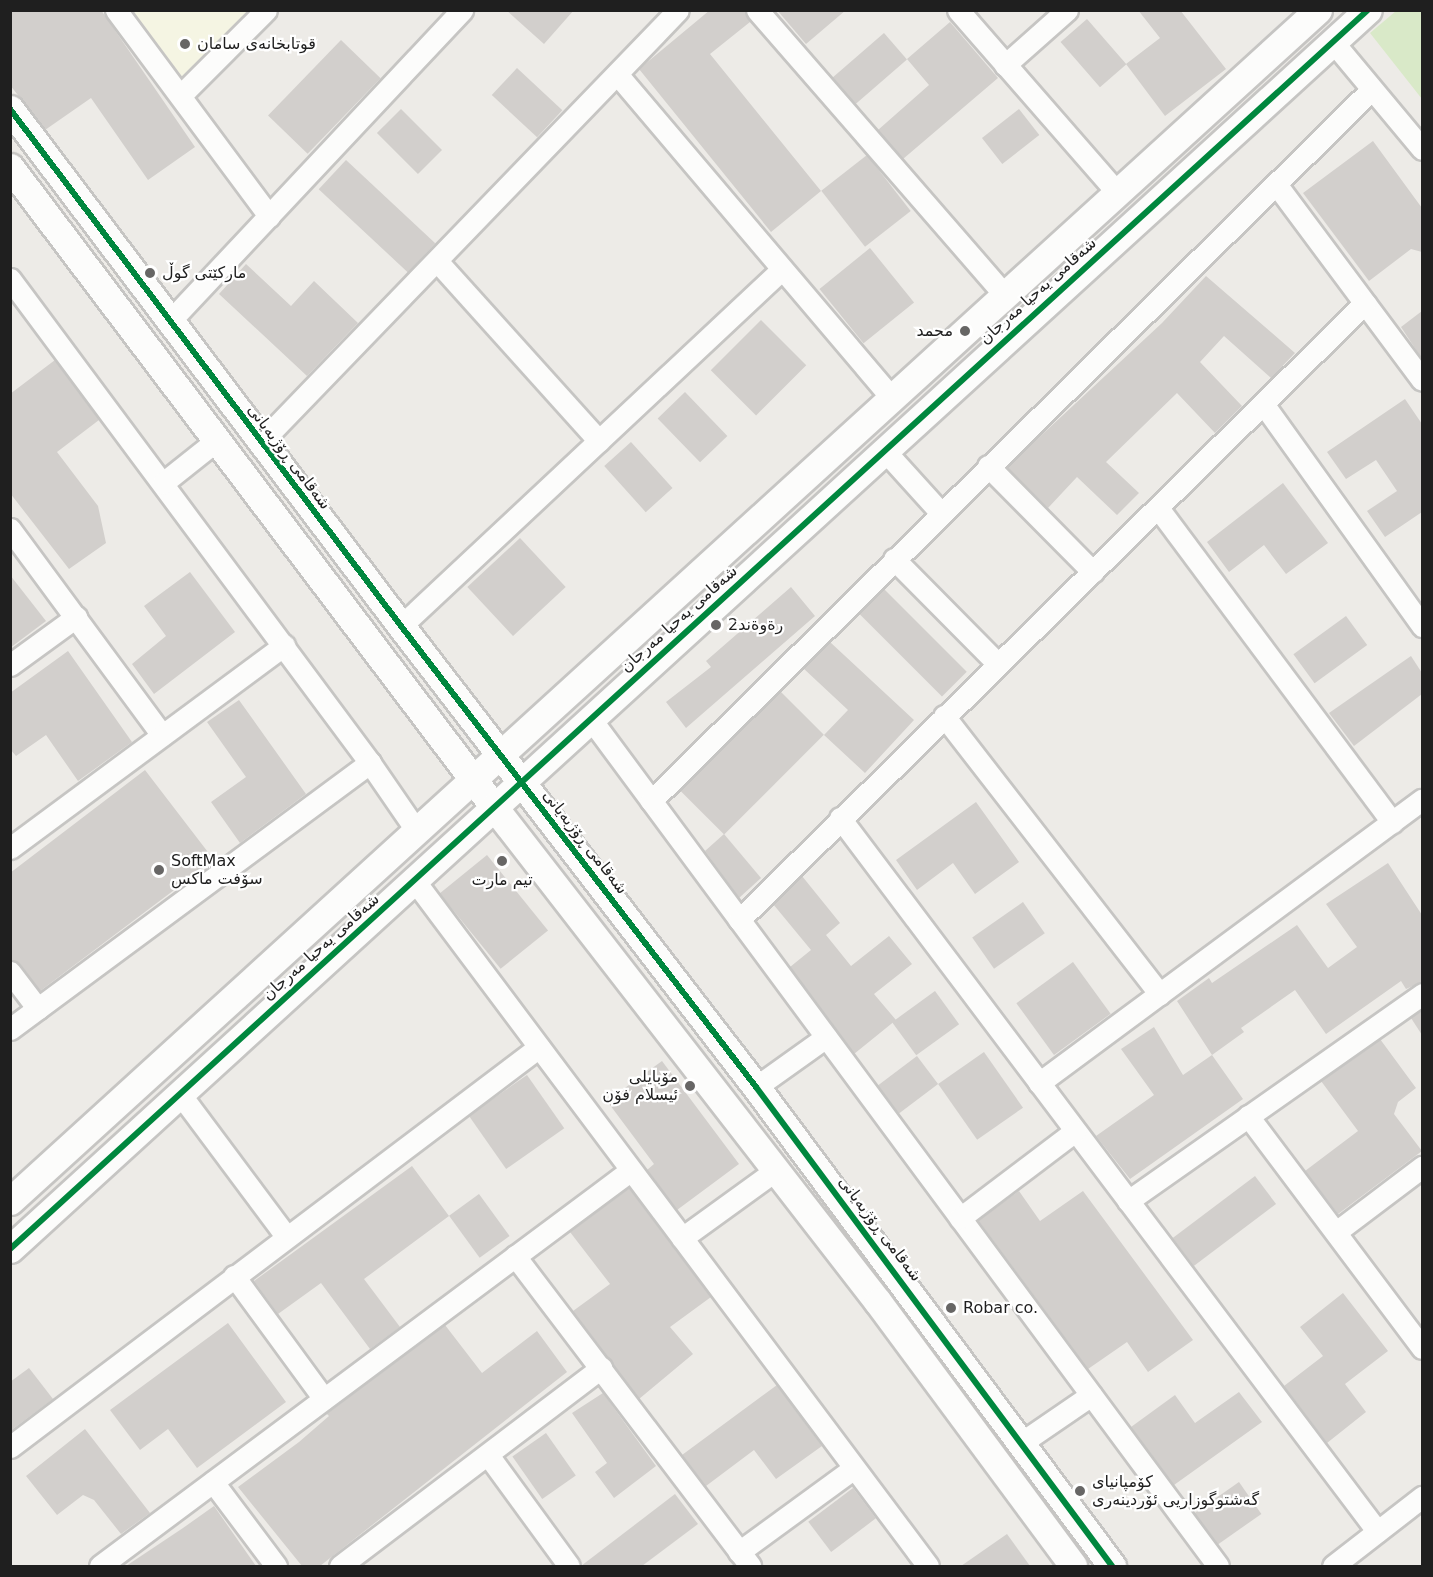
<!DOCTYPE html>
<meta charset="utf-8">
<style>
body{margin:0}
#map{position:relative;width:1433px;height:1577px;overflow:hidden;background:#edebe7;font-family:"DejaVu Sans",Vazirmatn,sans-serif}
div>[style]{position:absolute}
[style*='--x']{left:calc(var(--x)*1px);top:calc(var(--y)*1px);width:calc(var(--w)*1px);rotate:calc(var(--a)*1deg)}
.education>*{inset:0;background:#f5f5e3}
.grass>*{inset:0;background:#d9e9c8}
.building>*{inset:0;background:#d2cfcc;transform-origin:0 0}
.roads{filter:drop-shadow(2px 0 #c6c5c3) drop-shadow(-2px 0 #c6c5c3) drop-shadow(0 2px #c6c5c3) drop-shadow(0 -2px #c6c5c3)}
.minor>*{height:21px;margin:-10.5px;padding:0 10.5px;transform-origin:10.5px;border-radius:10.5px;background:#fcfcfb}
.tertiary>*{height:27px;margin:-13.5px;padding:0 13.5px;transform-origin:13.5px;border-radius:13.5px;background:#fcfcfb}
.cycleway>*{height:6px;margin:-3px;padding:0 3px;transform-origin:3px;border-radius:3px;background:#00873e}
.dots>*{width:16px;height:16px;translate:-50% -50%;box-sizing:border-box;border:3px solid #fff;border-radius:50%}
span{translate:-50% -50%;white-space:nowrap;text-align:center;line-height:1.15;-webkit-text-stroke:4.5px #fff;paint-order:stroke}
.poi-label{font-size:16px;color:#1f1f1f}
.left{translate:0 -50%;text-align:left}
.right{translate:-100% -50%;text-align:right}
.street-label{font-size:16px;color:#1f1f1f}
.frame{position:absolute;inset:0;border:12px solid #1f1f1f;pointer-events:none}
</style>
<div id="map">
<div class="education">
<div style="clip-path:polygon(130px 11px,248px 11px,181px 78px)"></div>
</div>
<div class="grass">
<div style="clip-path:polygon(1396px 11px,1422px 11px,1422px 99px,1370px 33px)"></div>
</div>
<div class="building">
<div style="clip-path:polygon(10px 10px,101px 10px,195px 147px,148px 180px,91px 98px,45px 130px,10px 85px)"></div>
<div style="clip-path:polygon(506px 10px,574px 10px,544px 44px)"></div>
<div style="clip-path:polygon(710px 10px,745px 10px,750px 22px,710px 54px,821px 191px,771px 232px,639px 69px)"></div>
<div style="clip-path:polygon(777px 10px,846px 10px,806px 44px)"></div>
<div style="clip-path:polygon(1138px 10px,1180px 10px,1226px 69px,1165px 116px,1126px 64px,1160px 38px)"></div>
<div style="left:1087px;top:19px;width:60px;height:35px;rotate:49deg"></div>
<div style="clip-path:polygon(950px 22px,998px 78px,903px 159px,878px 130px,929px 85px,907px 59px)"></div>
<div style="left:884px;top:33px;width:35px;height:68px;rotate:49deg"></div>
<div style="left:341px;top:40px;width:55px;height:105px;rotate:44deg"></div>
<div style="left:517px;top:68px;width:62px;height:37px;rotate:43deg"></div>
<div style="left:401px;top:109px;width:58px;height:34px;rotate:45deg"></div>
<div style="left:1019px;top:109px;width:33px;height:47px;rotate:52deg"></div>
<div style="clip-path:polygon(1373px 141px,1422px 208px,1422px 252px,1411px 249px,1369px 281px,1303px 193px)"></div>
<div style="left:867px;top:155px;width:71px;height:58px;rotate:52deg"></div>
<div style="left:346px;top:160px;width:122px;height:40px;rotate:43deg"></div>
<div style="left:870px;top:248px;width:70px;height:65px;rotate:51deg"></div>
<div style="clip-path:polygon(246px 264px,291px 306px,314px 281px,358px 323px,307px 376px,219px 294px)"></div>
<div style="clip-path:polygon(1206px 276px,1295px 353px,1271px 378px,1224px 336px,1200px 362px,1242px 406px,1215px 433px,1177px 393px,1106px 462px,1139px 493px,1117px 515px,1077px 477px,1048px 508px,1007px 467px,1162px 323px)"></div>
<div style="clip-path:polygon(1422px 311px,1422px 359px,1401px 327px)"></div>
<div style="left:761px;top:320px;width:64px;height:71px;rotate:45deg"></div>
<div style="clip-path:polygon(55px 360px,99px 420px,57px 452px,98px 506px,106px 543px,69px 569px,10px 493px,10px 394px)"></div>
<div style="left:685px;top:392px;width:61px;height:38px;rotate:46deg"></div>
<div style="clip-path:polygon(1405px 399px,1422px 424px,1422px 512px,1385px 537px,1367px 511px,1397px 491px,1376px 460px,1346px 479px,1327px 452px)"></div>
<div style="left:631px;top:442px;width:62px;height:36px;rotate:48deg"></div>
<div style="clip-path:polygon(1283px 483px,1328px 543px,1286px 574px,1264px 545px,1229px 572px,1207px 542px)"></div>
<div style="left:520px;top:538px;width:67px;height:72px;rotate:47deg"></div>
<div style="clip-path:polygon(190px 572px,235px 632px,154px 694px,132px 664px,166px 636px,144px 606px)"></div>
<div style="clip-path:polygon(10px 575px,46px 621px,10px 648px)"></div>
<div style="clip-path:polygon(791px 587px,815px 616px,686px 728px,666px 702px,711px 667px,706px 661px)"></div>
<div style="left:884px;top:589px;width:117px;height:35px;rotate:45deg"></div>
<div style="left:1346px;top:616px;width:36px;height:65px;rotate:54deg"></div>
<div style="clip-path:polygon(830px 642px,914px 720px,865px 773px,824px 735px,848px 710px,803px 668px)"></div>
<div style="clip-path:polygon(68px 651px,132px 742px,78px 781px,46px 735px,16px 756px,10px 749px,10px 693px)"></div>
<div style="clip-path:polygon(1411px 656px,1422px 673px,1422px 694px,1354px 746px,1329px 713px)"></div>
<div style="left:780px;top:691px;width:62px;height:141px;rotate:45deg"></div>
<div style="clip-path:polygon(239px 700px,306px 794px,240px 843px,211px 802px,246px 777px,207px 722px)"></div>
<div style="clip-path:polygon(145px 770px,214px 860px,40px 991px,20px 964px,10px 960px,10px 873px)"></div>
<div style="clip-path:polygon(976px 802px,1019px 862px,975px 894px,953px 863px,917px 890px,896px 860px)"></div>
<div style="clip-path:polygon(724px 834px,761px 878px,739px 898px,705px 851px)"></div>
<div style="left:487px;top:855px;width:97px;height:61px;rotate:51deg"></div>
<div style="clip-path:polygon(1388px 863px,1422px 915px,1422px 982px,1406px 989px,1401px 981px,1326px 1034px,1295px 990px,1241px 1028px,1244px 1032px,1212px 1055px,1177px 1001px,1209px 978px,1212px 983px,1297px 925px,1328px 968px,1357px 947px,1326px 904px)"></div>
<div style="clip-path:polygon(802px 876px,840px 923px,826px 935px,851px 966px,889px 936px,912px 964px,874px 994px,896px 1020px,854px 1054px,790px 967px,811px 950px,773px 904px)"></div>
<div style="left:1023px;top:902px;width:38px;height:62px;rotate:55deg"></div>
<div style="left:1073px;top:962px;width:64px;height:70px;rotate:54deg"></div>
<div style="left:935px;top:991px;width:41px;height:53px;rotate:54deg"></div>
<div style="clip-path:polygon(1422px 1009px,1422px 1035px,1411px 1018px)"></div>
<div style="clip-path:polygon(1154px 1027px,1183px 1075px,1212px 1055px,1243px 1099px,1130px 1179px,1096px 1136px,1154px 1095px,1121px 1049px)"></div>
<div style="clip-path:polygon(1380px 1039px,1416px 1088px,1398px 1102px,1394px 1114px,1422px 1151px,1338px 1214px,1305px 1171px,1358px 1131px,1321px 1081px)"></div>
<div style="left:984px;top:1052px;width:68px;height:56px;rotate:55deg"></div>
<div style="left:917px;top:1056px;width:35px;height:49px;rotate:53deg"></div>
<div style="clip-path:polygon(662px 1061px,739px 1164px,677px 1210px,647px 1170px,654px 1164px,607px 1101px)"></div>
<div style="left:527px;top:1075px;width:65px;height:71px;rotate:55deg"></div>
<div style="clip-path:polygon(412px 1166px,449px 1216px,364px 1279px,400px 1327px,370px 1349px,321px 1283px,278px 1314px,254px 1281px)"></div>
<div style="left:1255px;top:1176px;width:35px;height:103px;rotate:53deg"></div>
<div style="clip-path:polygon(629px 1188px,711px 1297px,670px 1327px,693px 1354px,639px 1399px,573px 1311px,610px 1284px,570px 1232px)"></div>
<div style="clip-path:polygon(1019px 1191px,1040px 1221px,1083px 1191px,1193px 1340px,1148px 1372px,1127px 1342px,1088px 1369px,978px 1220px)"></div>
<div style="left:479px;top:1194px;width:52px;height:37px;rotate:54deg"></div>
<div style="clip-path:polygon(1343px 1293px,1388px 1351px,1345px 1384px,1366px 1412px,1327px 1443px,1284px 1386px,1323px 1356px,1300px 1327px)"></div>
<div style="clip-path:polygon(228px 1323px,286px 1402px,197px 1468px,168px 1429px,140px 1450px,110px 1410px)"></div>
<div style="clip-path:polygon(445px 1325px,482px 1373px,537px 1331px,567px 1372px,320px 1566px,302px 1566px,238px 1487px,299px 1442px,329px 1416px,326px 1413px)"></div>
<div style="clip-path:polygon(29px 1368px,53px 1399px,10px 1431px,10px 1382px)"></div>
<div style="clip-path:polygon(777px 1385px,822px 1446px,776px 1479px,754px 1450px,706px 1486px,682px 1455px)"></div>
<div style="clip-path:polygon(1239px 1392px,1262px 1422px,1174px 1485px,1131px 1427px,1175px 1395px,1195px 1423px)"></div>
<div style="clip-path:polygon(603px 1393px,656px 1466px,614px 1498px,595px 1472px,607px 1463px,572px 1413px)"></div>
<div style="clip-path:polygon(85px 1429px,150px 1513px,121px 1534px,94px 1500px,83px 1495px,57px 1515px,26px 1476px)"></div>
<div style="left:546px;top:1433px;width:52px;height:41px;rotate:55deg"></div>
<div style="left:1239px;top:1482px;width:39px;height:54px;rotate:55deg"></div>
<div style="left:853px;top:1488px;width:38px;height:56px;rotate:53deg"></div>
<div style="clip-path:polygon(675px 1494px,698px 1524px,642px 1566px,581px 1566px)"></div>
<div style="clip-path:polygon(214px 1506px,256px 1566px,126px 1566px,183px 1528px)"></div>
<div style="clip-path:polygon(1007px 1534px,1030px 1566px,961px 1566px)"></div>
</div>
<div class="roads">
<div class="minor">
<div style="--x:116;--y:10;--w:257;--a:53.4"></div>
<div style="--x:757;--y:10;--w:376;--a:49"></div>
<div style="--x:958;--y:10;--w:242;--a:48.9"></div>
<div style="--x:1333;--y:42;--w:139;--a:50.2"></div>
<div style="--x:1005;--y:65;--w:83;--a:-41.6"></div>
<div style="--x:617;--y:74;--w:424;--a:49.7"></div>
<div style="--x:181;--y:95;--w:120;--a:-45"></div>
<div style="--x:1276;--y:184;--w:244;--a:53.3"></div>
<div style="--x:437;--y:261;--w:242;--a:48"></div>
<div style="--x:10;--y:279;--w:603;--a:53.36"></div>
<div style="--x:370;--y:763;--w:81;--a:55.5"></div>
<div style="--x:170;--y:321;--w:427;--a:-46.8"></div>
<div style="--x:1264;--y:405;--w:272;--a:54.4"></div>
<div style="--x:261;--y:442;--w:600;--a:-46.01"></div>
<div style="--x:884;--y:450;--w:85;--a:47.9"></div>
<div style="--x:988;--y:466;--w:149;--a:45.3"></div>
<div style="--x:163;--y:483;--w:69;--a:-38.5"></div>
<div style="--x:1158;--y:508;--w:392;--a:53.3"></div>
<div style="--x:10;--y:529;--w:256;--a:53.6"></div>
<div style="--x:894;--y:559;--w:148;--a:45.3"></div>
<div style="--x:401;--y:626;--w:521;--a:-43.13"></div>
<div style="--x:10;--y:665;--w:82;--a:-36"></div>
<div style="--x:944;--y:716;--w:352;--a:52.2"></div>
<div style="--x:590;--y:718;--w:1055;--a:53.48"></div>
<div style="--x:651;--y:801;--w:1013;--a:-44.64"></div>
<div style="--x:840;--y:818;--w:893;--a:53.01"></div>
<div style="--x:10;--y:848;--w:341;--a:-36.5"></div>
<div style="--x:414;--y:880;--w:857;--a:53.16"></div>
<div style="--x:739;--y:920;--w:879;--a:-44.59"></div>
<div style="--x:10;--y:972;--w:46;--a:52.9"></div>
<div style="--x:10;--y:1029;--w:448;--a:-36.5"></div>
<div style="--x:1039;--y:1083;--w:476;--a:-36.5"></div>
<div style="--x:756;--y:1087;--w:86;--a:-35.5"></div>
<div style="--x:180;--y:1094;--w:177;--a:53.3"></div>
<div style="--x:1248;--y:1116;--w:290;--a:53.1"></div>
<div style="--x:1128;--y:1201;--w:360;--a:-35.1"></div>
<div style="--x:960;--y:1218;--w:144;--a:-37.1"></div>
<div style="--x:1336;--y:1232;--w:108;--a:-37.1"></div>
<div style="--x:682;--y:1238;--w:116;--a:-35.9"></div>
<div style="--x:515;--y:1256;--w:389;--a:52.8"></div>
<div style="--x:234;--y:1276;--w:152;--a:53.8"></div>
<div style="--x:1021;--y:1443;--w:85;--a:-34.4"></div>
<div style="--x:10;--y:1447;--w:663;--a:-37.09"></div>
<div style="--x:488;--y:1455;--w:137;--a:53.9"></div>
<div style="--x:213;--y:1482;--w:105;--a:53.1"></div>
<div style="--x:739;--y:1552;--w:142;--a:-36.1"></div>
<div style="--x:100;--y:1566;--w:662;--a:-36.71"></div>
<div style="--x:340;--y:1566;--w:328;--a:-37.2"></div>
<div style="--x:1333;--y:1566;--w:113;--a:-37.8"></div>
</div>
<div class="tertiary">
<div style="--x:10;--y:109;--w:648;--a:52.9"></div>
<div style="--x:401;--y:626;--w:582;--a:52.4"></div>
<div style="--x:756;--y:1087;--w:597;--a:53.38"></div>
<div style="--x:10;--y:167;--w:802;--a:52.9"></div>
<div style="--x:494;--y:807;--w:626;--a:52.2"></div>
<div style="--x:878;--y:1302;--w:328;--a:53.5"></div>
<div style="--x:10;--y:1201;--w:1769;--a:-42.32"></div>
<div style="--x:10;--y:1249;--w:1838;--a:-42.38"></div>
</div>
</div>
<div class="cycleway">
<div style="--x:10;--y:109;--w:648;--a:52.9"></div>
<div style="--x:401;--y:626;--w:582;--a:52.4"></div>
<div style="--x:756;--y:1087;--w:597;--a:53.38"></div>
<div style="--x:10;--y:1249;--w:1838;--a:-42.38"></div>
</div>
<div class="dots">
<div style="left:185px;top:44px;background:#676665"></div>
<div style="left:150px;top:273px;background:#676665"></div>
<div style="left:965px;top:331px;background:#676665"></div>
<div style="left:716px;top:625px;background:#676665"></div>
<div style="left:502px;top:861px;background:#676665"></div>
<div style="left:159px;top:870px;background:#676665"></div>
<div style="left:690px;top:1086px;background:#676665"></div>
<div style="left:951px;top:1308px;background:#676665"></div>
<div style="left:1080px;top:1491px;background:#676665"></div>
</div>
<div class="poi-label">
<span class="left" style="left:197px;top:44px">قوتابخانەی سامان</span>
<span class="left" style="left:162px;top:273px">مارکێتی گوڵ</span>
<span class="right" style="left:953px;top:331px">محمد</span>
<span class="left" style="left:728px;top:625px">رةوةند2</span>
<span class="left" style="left:171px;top:870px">SoftMax<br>سۆفت ماکس</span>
<span style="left:502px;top:880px">تیم مارت</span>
<span class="right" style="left:678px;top:1086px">مۆبایلی<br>ئیسلام فۆن</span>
<span class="left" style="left:963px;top:1308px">Robar co.</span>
<span class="left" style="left:1092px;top:1491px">کۆمپانیای<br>گەشتوگوزاریی ئۆردینەری</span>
</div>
<div class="street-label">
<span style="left:1038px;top:291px;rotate:-42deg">شەقامی یەحیا مەرجان</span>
<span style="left:289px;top:457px;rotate:53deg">شەقامی ڕۆژبەیانی</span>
<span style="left:679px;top:619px;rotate:-42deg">شەقامی یەحیا مەرجان</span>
<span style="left:585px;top:842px;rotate:52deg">شەقامی ڕۆژبەیانی</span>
<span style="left:321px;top:947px;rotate:-42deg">شەقامی یەحیا مەرجان</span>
<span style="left:880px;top:1229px;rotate:53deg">شەقامی ڕۆژبەیانی</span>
</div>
<div class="frame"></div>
</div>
